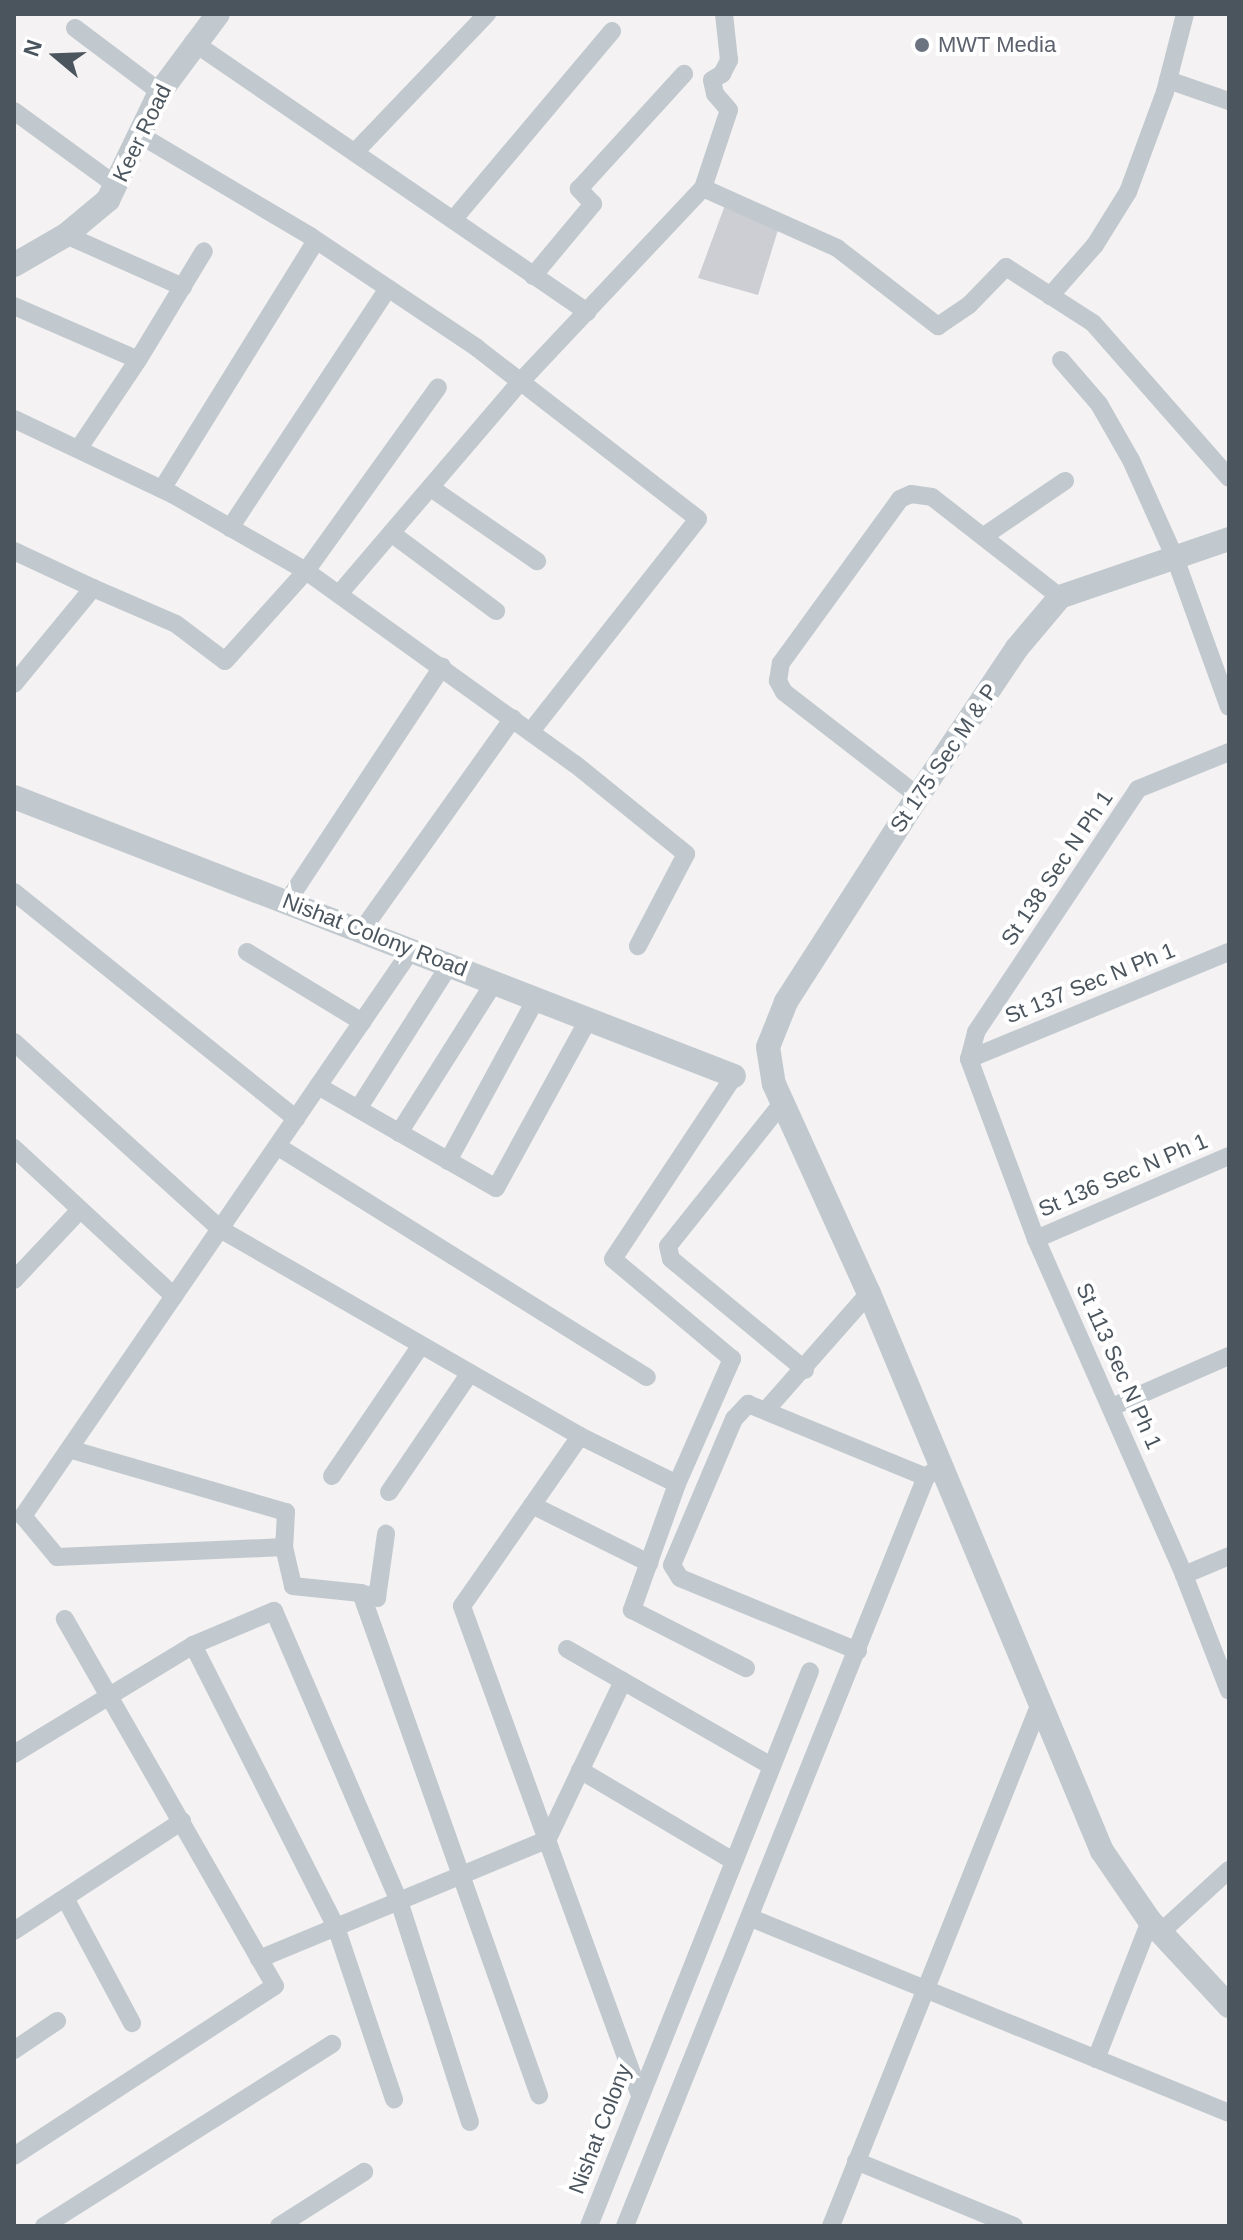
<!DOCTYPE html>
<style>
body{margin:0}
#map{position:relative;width:1243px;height:2240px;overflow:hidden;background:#f4f2f2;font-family:Arial,sans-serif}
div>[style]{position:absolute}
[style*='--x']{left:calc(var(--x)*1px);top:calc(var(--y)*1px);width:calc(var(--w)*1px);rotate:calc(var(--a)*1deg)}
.building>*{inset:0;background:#ccced3}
.minor>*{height:18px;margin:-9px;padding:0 9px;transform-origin:9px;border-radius:9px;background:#c1c9cf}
.tertiary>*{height:24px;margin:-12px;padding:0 12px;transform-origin:12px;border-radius:12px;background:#c1c9cf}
.dots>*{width:22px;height:22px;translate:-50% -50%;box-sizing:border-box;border:4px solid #fff;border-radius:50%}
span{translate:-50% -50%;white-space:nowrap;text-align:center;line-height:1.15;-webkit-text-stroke:8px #fff;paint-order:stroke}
.worship-label{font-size:22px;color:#5b616d}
.left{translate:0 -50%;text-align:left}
.street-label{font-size:22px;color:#4b555e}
.frame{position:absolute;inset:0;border:16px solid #4b555e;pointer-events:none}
.north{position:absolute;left:16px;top:16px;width:80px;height:80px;-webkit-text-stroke:6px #fff;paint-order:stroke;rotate:289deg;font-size:22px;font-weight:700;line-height:32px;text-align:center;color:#4b555e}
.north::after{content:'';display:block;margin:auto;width:28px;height:36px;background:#4b555e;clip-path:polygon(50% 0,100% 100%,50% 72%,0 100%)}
</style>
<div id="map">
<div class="building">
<div style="clip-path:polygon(725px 205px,778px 230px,758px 295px,698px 278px)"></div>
</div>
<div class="minor">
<div style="--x:75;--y:28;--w:106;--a:37"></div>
<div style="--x:193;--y:42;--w:478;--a:34.4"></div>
<div style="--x:1168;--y:80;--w:65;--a:19"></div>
<div style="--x:14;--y:111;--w:127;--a:36.1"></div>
<div style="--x:140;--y:135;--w:198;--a:30.7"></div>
<div style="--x:310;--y:236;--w:201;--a:33.8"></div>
<div style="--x:477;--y:348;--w:279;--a:37.7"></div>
<div style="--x:698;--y:519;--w:270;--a:128.2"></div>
<div style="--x:356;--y:151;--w:190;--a:-46.3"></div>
<div style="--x:703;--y:188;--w:82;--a:-71.6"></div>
<div style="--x:729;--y:110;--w:21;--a:-131"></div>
<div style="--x:715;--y:94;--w:14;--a:-102"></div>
<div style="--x:712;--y:80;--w:12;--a:-31"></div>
<div style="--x:722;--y:74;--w:16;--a:-63"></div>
<div style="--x:729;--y:60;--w:46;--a:-96.2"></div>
<div style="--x:453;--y:220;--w:247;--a:-49.9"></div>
<div style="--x:66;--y:235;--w:128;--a:24"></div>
<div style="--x:533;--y:276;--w:94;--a:-50.2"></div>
<div style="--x:593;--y:204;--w:21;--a:-133"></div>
<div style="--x:579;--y:189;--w:156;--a:-47.6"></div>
<div style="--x:1050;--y:296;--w:68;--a:-48.6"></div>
<div style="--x:1095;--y:245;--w:62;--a:-58.1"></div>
<div style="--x:1128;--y:192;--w:107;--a:-69.7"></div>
<div style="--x:1165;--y:92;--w:81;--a:-75.6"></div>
<div style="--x:14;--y:306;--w:135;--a:23.5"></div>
<div style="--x:138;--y:360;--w:127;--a:-58.8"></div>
<div style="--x:1061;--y:360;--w:58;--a:49.2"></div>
<div style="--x:1099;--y:404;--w:64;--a:60.3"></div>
<div style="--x:1131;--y:460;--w:107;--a:65.8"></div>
<div style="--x:1175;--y:558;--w:158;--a:70.1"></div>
<div style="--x:14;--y:419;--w:175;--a:25.4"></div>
<div style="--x:172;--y:494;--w:155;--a:29.9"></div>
<div style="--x:306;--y:571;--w:331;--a:35.7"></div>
<div style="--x:575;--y:764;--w:143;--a:39"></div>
<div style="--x:686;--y:854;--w:104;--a:117.6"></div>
<div style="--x:79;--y:448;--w:106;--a:-56.2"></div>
<div style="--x:431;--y:488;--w:129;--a:34.6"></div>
<div style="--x:162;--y:489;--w:292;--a:-58.2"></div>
<div style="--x:230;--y:528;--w:287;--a:-56.6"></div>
<div style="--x:391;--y:533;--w:131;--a:36.6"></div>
<div style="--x:984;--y:536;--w:98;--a:-34.2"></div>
<div style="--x:14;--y:551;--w:87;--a:25.1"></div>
<div style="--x:93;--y:588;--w:124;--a:129.5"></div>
<div style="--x:93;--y:588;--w:90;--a:23.4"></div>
<div style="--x:176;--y:624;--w:61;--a:37.1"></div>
<div style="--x:225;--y:661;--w:121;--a:-48"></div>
<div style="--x:306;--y:571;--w:226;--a:-54.3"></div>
<div style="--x:339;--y:594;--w:282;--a:-49.5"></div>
<div style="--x:522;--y:380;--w:264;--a:-46.7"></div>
<div style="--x:703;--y:188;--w:147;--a:24.1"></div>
<div style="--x:837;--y:248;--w:128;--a:37.7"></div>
<div style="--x:938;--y:326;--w:37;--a:-34"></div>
<div style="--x:969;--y:305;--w:53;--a:-45.8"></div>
<div style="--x:1006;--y:267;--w:103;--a:32.8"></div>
<div style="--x:1093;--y:323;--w:206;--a:48.7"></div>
<div style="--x:918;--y:796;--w:170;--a:-142.2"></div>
<div style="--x:784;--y:692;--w:13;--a:-119"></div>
<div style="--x:778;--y:681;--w:18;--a:-81"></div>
<div style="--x:781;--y:663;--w:203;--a:-54"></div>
<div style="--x:900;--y:499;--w:12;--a:-24"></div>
<div style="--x:911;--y:494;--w:21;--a:8"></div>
<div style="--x:932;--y:497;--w:162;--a:38"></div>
<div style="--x:14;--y:892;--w:362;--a:38.8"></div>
<div style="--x:287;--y:902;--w:282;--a:-56.6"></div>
<div style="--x:362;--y:930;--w:260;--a:-54.5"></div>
<div style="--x:412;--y:949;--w:688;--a:124.45"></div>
<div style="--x:23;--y:1516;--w:53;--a:50.3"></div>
<div style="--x:57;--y:1557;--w:227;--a:-2.5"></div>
<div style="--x:284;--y:1547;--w:40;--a:77"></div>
<div style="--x:293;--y:1586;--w:68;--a:5.9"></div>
<div style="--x:361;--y:1593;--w:533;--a:70.48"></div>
<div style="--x:247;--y:952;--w:135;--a:31.3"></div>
<div style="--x:14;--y:1042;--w:278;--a:42.2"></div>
<div style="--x:220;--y:1229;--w:415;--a:29.9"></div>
<div style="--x:969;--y:1059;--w:192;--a:69.6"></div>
<div style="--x:1036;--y:1239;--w:367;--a:66.2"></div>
<div style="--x:1184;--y:1575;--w:124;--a:68.8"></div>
<div style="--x:969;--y:1059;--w:28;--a:-75"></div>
<div style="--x:976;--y:1032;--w:292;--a:-56.3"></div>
<div style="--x:1138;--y:789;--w:98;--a:-22.1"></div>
<div style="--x:969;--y:1059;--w:281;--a:-22.4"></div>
<div style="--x:318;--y:1086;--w:205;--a:29.8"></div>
<div style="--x:496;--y:1188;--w:194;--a:-61.3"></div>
<div style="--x:783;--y:1102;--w:184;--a:128.6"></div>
<div style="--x:668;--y:1246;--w:13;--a:77"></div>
<div style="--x:671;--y:1259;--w:174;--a:39.6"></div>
<div style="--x:358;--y:1109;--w:172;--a:-57.6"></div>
<div style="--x:399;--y:1133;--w:180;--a:-57.7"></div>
<div style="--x:277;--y:1146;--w:436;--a:32"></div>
<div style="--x:14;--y:1148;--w:218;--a:42.8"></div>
<div style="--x:448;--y:1161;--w:187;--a:-61.5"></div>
<div style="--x:1036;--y:1239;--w:210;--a:-23.3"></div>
<div style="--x:14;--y:1280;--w:96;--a:-46.7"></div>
<div style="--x:1112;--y:1407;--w:128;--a:-23.6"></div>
<div style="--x:766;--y:1410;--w:156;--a:-48.6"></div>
<div style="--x:69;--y:1449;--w:226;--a:16.2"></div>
<div style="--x:286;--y:1512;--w:35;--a:93"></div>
<div style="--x:332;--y:1476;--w:158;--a:-55.8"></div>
<div style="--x:677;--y:1484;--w:137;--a:-66.3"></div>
<div style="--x:732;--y:1359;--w:155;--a:-140"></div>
<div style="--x:613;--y:1259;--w:219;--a:-56.5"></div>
<div style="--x:389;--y:1492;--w:144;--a:-55.8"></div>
<div style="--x:532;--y:1505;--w:131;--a:26.4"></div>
<div style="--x:1184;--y:1575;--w:49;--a:-22.9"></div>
<div style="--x:361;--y:1593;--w:17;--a:17"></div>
<div style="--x:377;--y:1598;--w:65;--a:-82"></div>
<div style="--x:193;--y:1645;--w:316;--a:63.1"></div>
<div style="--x:336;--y:1927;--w:182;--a:71.4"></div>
<div style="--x:567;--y:1649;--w:235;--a:29.8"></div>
<div style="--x:858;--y:1651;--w:192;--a:-157.7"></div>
<div style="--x:680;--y:1578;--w:15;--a:-122"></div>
<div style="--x:672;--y:1565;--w:159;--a:-67"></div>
<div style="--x:734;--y:1419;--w:21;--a:-47"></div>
<div style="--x:748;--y:1404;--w:192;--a:22.3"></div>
<div style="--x:623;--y:1681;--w:176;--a:115.5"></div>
<div style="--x:547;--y:1840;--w:269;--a:70"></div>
<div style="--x:14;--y:1754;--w:210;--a:-31.3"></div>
<div style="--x:193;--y:1645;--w:88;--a:-22.8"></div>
<div style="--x:274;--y:1611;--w:316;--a:66.7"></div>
<div style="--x:399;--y:1901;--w:232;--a:72.2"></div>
<div style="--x:580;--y:1770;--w:178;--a:30.7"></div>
<div style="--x:65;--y:1898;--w:142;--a:61.8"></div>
<div style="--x:751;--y:1918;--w:516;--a:22.19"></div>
<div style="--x:14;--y:1931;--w:201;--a:-33.2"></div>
<div style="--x:1161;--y:1932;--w:92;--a:-42.4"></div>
<div style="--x:259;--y:1959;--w:312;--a:-22.5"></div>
<div style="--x:547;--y:1840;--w:249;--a:-110"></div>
<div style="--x:462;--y:1606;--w:207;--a:-55.2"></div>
<div style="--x:580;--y:1436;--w:108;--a:26.3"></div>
<div style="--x:677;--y:1484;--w:134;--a:109.7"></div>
<div style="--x:632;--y:1610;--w:128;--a:27"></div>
<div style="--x:14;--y:2050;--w:52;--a:-34"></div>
<div style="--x:1096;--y:2059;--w:148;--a:-68.6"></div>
<div style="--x:14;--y:2156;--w:311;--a:-33.1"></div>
<div style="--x:275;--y:1986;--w:423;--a:-119.8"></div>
<div style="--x:856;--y:2161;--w:171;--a:22.4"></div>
<div style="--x:44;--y:2226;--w:341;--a:-32.3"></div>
<div style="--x:279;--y:2226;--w:101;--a:-32.4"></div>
<div style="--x:589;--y:2226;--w:597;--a:-68.29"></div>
<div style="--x:625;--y:2226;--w:807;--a:-68.11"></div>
<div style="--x:926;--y:1477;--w:20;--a:-37"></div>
<div style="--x:831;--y:2226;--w:560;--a:-68.2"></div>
</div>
<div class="tertiary">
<div style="--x:14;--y:265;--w:60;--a:-30"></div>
<div style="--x:66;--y:235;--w:55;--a:-39.8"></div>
<div style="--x:108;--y:200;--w:120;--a:-64.3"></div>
<div style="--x:160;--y:92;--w:97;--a:-53.4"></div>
<div style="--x:1229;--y:539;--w:179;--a:161.1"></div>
<div style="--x:1060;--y:597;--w:67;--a:130.1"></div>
<div style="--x:1017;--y:648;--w:178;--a:123.8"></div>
<div style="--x:918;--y:796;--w:245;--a:122.7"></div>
<div style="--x:786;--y:1002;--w:48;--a:111.8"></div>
<div style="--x:768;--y:1047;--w:37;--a:81"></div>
<div style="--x:774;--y:1084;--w:230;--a:65.6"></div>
<div style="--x:869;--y:1293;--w:605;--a:67.34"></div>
<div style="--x:1102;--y:1851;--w:85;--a:55.6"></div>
<div style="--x:1150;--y:1921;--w:116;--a:47.1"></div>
<div style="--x:14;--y:797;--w:772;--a:21.18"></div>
</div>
<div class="dots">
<div style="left:922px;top:45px;background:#6b7280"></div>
</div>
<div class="worship-label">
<span class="left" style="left:938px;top:45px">MWT Media</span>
</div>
<div class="street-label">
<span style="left:142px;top:133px;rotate:-64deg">Keer Road</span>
<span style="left:944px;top:758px;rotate:-56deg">St 175 Sec M &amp; P</span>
<span style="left:1057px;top:868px;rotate:-56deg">St 138 Sec N Ph 1</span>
<span style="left:375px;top:935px;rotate:21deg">Nishat Colony Road</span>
<span style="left:1090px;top:983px;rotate:-22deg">St 137 Sec N Ph 1</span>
<span style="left:1123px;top:1175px;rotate:-23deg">St 136 Sec N Ph 1</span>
<span style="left:1119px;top:1366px;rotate:66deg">St 113 Sec N Ph 1</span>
<span style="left:600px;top:2129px;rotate:-69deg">Nishat Colony</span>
</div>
<div class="frame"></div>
<div class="north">N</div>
</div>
